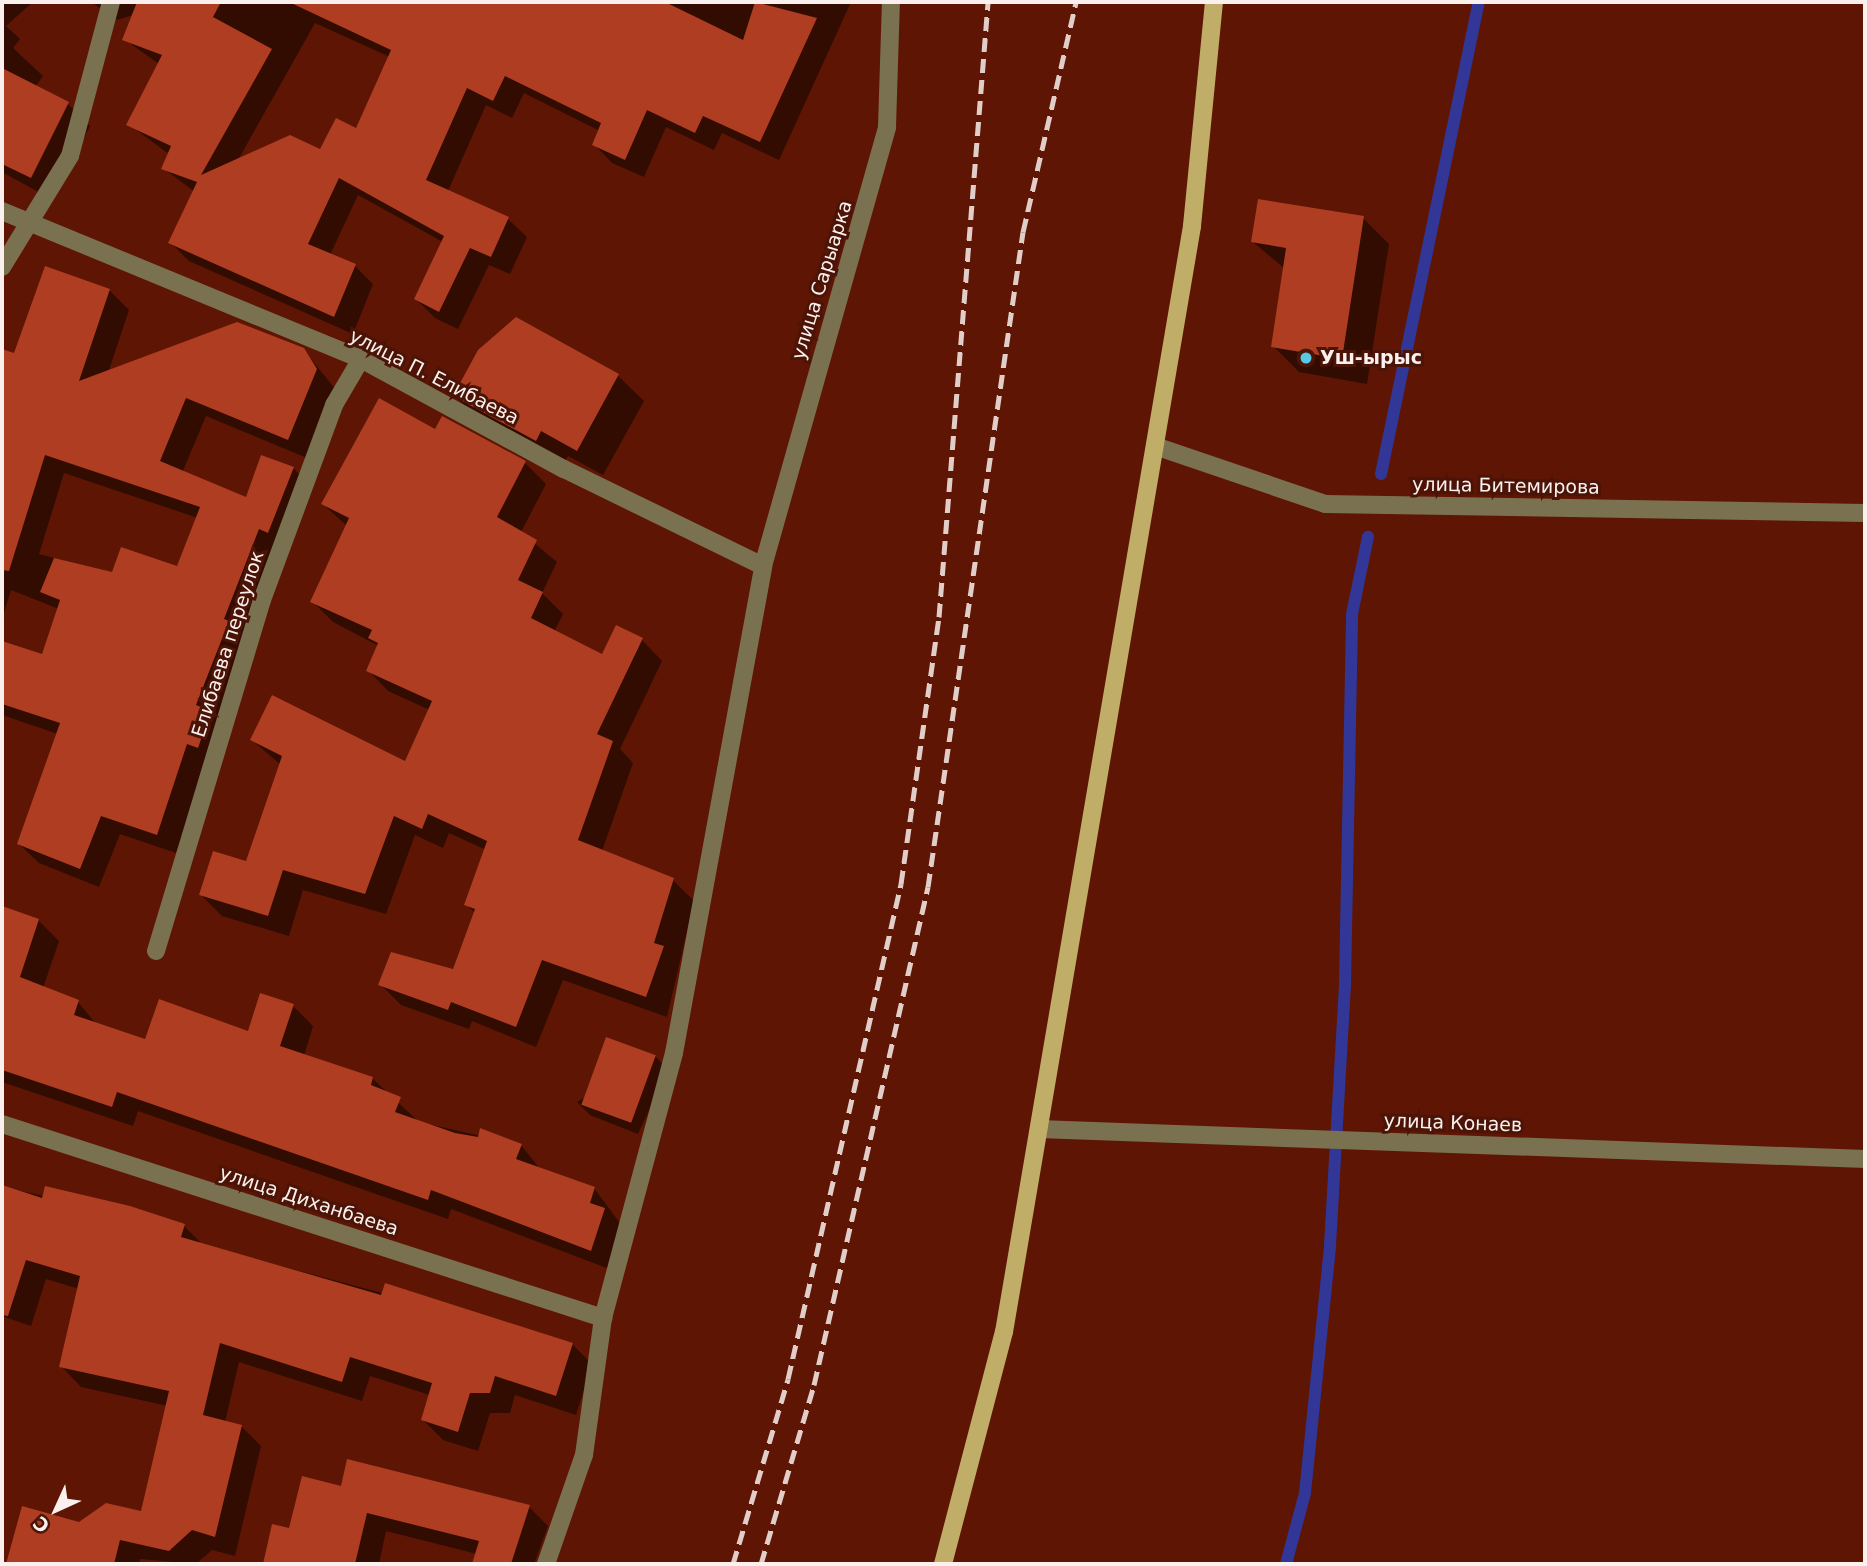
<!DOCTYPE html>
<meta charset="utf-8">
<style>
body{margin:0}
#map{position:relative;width:1867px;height:1566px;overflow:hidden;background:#5e1503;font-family:"DejaVu Sans",sans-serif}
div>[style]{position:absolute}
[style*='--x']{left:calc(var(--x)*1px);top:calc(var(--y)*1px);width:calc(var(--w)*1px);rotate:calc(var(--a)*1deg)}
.shadow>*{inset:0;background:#0007}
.stream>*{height:12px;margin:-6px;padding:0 6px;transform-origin:6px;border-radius:6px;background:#323797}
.building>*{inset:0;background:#af3d21;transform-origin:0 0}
.minor>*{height:18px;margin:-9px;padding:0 9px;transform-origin:9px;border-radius:9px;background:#7a7150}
.major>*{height:18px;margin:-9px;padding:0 9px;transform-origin:9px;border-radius:9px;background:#c0ad68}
.rail>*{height:5px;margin-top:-2.5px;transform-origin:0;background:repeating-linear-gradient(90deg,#e1cec8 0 14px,transparent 0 21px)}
.dots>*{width:19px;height:19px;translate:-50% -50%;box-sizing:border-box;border:4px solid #4b1407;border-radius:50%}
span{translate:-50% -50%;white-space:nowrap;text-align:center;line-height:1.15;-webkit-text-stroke:6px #4b1407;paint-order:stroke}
.street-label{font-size:19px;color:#faf1ee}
.poi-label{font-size:19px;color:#faf1ee;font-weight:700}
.left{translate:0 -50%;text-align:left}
.frame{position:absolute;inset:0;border:4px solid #faf1ee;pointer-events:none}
.north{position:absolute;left:21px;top:1475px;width:70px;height:70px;-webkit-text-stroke:5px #4b1407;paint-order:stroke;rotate:225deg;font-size:19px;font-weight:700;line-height:28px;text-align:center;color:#faf1ee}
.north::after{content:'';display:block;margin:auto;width:24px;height:32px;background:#faf1ee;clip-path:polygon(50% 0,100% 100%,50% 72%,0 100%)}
</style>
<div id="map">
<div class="shadow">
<div style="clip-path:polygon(2px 2px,33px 2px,6px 26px,20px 39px,13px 48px,43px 76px,35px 87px,68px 104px,90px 126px,53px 200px,2px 172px)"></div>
<div style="clip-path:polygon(evenodd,91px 2px,143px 2px,180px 37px,162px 2px,358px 2px,395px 19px,405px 2px,851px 2px,779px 160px,722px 133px,714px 150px,666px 127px,644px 177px,612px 163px,594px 144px,600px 131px,524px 93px,512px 118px,486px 105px,448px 191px,508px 219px,527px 237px,510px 274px,489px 265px,458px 329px,435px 318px,416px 299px,443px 242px,358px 195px,330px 255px,355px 266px,373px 284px,353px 334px,189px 261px,171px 243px,195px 192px,163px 168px,169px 154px,128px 124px,159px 64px,124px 39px,133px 15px,117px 20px,91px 2px,315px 23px,390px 57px,357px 131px,321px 151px,238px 160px,315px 23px)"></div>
<div style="clip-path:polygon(1363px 218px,1389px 244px,1367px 384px,1299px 372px,1273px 346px,1285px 269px,1253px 242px)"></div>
<div style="clip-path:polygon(evenodd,109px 290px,129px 310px,108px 373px,303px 349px,336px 390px,307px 458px,206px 416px,182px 473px,247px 499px,293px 468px,312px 487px,176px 853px,120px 834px,99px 887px,39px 863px,19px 844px,58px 734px,2px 715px,2px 643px,43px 656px,59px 609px,11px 590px,2px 619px,2px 351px,15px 355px,109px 290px,64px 473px,198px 518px,178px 569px,113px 574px,39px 554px,64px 473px)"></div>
<div style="clip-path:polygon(618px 376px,644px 401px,603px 475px,568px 456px,562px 466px,481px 421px,455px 396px)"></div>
<div style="clip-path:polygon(436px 432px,525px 463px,546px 484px,521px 532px,557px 562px,542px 593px,563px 614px,554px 632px,603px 656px,642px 640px,662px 661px,620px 749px,633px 763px,602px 851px,673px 880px,694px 901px,667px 1017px,563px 980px,536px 1047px,472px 1021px,469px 1029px,401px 1005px,380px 984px,455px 971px,475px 913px,466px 904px,486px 850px,449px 833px,443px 848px,415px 835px,386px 914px,303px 890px,289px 936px,222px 916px,201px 895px,247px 864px,281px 765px,252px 740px,405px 763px,430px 710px,388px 691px,368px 670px,379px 646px,333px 622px,313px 602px,347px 526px,323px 504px)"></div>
<div style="clip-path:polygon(2px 908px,38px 920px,59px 941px,43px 988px,78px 1002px,97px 1025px,146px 1041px,249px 1033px,293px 1006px,313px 1026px,304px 1056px,372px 1078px,419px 1122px,521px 1145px,540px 1169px,594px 1188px,625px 1230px,612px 1270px,451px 1209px,448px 1219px,138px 1111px,133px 1126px,2px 1082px)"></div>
<div style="clip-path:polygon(655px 1056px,668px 1070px,638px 1134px,590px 1115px,577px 1102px)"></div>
<div style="clip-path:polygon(2px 1187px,184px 1226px,203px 1245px,572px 1344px,592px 1364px,576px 1415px,515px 1395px,510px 1413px,490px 1413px,478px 1451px,443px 1440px,422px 1419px,430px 1395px,370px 1376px,362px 1401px,239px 1362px,225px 1422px,241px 1426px,261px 1446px,235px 1556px,212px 1550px,196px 1564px,140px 1559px,139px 1564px,8px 1564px,23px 1508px,79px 1524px,143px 1513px,168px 1406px,81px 1387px,61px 1366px,79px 1289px,46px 1279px,31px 1326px,2px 1316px)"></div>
<div style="clip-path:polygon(342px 1488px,529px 1507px,548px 1526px,534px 1564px,473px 1564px,477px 1554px,386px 1531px,379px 1564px,265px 1564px,273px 1526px,290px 1530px)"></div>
</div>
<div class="stream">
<div style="--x:1381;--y:474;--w:482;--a:-78.3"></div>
<div style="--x:1286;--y:1564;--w:73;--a:-75"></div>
<div style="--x:1305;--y:1493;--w:249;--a:-84.2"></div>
<div style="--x:1330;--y:1245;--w:262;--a:-86.7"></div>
<div style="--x:1345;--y:983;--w:369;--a:-88.9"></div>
<div style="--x:1352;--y:614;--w:79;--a:-78.3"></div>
</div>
<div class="building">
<div style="clip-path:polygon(137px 2px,221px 2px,213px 17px,272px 49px,201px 175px,290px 135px,320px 149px,336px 118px,356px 128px,391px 50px,289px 2px,665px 2px,743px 40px,755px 2px,817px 18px,760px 142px,703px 116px,695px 133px,647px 110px,625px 160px,592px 145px,601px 123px,505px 76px,493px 101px,467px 88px,426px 180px,509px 217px,491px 257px,470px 248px,439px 312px,414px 299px,444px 236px,339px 178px,308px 244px,356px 264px,334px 317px,168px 243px,197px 182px,161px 169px,171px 146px,126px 125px,162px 55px,122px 40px)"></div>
<div style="clip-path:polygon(2px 68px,69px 102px,31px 178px,2px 164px)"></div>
<div style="clip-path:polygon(1258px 199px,1364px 216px,1342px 359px,1271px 347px,1286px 248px,1251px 242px)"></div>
<div style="clip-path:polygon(45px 266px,110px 289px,79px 381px,237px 322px,304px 348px,317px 369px,288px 440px,186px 398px,160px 461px,246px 497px,261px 455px,294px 467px,268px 533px,259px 529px,224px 619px,229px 621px,196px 705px,211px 711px,198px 748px,187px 744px,157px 835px,101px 816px,80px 869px,17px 844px,60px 723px,2px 704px,2px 641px,42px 654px,60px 600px,40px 592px,54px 558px,112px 572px,121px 547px,177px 566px,200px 507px,45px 455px,9px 571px,2px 570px,2px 349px,14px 353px)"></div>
<div style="clip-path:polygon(516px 317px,619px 374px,577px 451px,541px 431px,536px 441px,453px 396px,478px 350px)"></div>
<div style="clip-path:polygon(379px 398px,435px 429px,442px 416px,526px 461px,497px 517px,537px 540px,518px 580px,543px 592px,531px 618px,602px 654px,616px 625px,643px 638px,597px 734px,613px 741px,578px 840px,674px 878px,654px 943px,664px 946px,646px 997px,542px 960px,516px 1027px,451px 1002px,448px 1010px,378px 985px,391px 952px,453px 969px,475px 909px,464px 905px,487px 841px,428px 814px,422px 829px,394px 816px,365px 894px,283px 870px,268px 916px,199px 895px,213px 851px,246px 861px,282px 756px,250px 740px,272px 695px,405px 761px,432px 701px,366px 671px,378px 643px,368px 638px,372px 630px,310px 602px,349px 518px,321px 504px)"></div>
<div style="clip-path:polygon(2px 906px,39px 919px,20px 977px,79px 1000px,74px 1015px,145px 1039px,159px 999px,248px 1031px,260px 993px,294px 1004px,280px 1046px,373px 1077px,371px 1085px,401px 1097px,395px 1112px,455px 1133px,478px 1137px,480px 1128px,522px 1144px,516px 1159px,595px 1187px,590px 1203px,605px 1208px,591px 1251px,431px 1190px,428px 1200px,117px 1092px,112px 1107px,2px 1070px)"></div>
<div style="left:606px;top:1037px;width:53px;height:72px;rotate:20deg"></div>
<div style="clip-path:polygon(2px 1185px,42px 1198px,45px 1186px,130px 1206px,185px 1224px,181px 1237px,381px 1295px,385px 1283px,573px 1343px,556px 1396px,495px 1376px,490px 1393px,470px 1393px,458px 1432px,421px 1420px,432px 1383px,350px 1357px,342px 1382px,220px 1343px,203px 1415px,242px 1425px,215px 1537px,192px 1530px,169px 1551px,120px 1540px,114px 1564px,6px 1564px,22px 1506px,79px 1522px,106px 1503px,141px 1511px,169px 1391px,59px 1367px,80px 1276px,26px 1260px,8px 1316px,2px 1315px)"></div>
<div style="clip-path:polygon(347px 1459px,530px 1505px,511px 1564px,472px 1564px,479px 1541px,367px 1513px,355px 1564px,263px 1564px,272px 1524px,289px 1528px,302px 1476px,341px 1486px)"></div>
</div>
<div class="minor">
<div style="--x:2;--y:211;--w:388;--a:22.4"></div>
<div style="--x:361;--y:359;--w:231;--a:28.5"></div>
<div style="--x:564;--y:469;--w:221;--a:26"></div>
<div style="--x:2;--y:267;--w:130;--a:-58.5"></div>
<div style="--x:70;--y:156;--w:159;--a:-75.1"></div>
<div style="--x:1155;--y:446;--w:180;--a:18.8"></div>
<div style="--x:1325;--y:504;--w:540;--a:0.95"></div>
<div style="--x:156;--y:951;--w:367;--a:-73.2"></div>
<div style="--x:262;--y:600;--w:208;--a:-69.7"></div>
<div style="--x:334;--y:405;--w:53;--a:-59.6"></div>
<div style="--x:2;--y:1124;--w:632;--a:17.89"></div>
<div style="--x:1039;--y:1129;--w:827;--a:2.08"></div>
<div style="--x:546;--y:1564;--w:115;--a:-70.8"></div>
<div style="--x:584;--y:1455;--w:138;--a:-82.1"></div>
<div style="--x:603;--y:1318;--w:274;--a:-75"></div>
<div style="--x:674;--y:1053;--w:495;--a:-79.6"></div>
<div style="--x:763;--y:566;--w:456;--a:-74.2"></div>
<div style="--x:887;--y:127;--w:125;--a:-88.2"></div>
</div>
<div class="major">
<div style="--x:943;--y:1564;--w:240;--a:-75.3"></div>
<div style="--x:1004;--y:1332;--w:1122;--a:-80.35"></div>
<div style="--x:1192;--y:226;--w:225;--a:-84.4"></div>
</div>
<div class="rail">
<div style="--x:733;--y:1564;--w:193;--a:-73.4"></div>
<div style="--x:788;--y:1379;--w:508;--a:-77.14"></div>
<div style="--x:901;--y:884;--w:270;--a:-81.9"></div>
<div style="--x:939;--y:617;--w:617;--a:-85.44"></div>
<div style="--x:761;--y:1564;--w:187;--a:-73.5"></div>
<div style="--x:814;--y:1385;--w:511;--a:-77.11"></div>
<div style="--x:928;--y:887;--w:662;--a:-81.75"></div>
<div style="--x:1023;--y:232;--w:236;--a:-77"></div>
</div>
<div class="dots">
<div style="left:1306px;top:358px;background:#57c9e2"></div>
</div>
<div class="street-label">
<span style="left:822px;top:280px;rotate:-73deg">улица Сарыарка</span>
<span style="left:434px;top:377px;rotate:27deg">улица П. Елибаева</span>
<span style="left:1506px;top:486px;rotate:1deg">улица Битемирова</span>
<span style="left:228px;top:644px;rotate:-72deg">Елибаева переулок</span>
<span style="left:1453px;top:1123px;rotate:2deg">улица Конаев</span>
<span style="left:309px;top:1201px;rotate:18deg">улица Диханбаева</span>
</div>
<div class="poi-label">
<span class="left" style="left:1320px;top:358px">Уш-ырыс</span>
</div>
<div class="frame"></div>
<div class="north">С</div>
</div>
